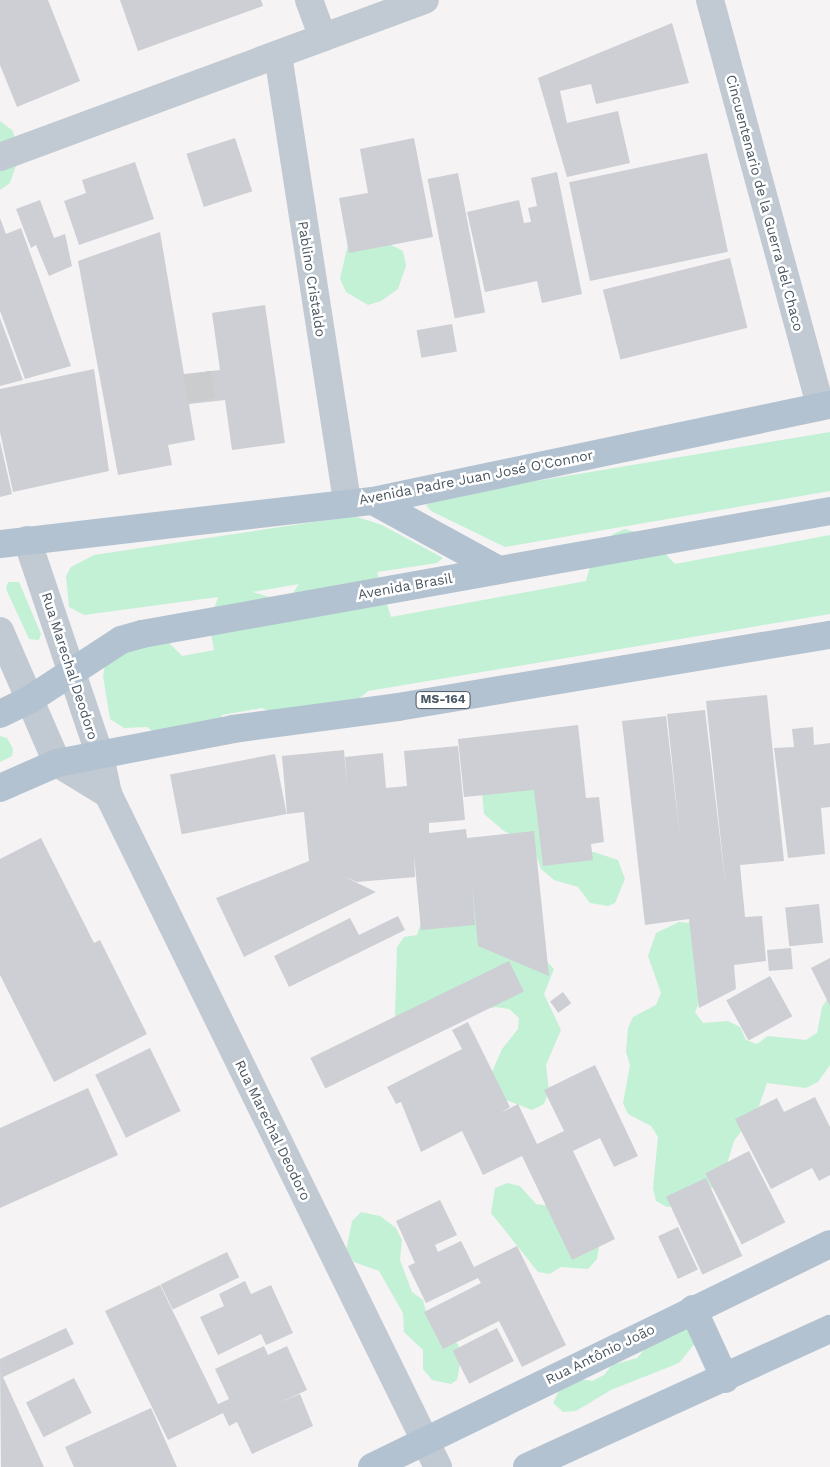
<!DOCTYPE html>
<meta charset="utf-8">
<style>
body{margin:0}
#map{position:relative;width:830px;height:1467px;overflow:hidden;background:#f5f3f3;font-family:"Work Sans",sans-serif}
div>[style]{position:absolute}
[style*='--x']{left:calc(var(--x)*1px);top:calc(var(--y)*1px);width:calc(var(--w)*1px);rotate:calc(var(--a)*1deg)}
.green>*{inset:0;background:#c3f1d5}
.building>*{inset:0;background:#cdcfd5;transform-origin:0 0}
.minor-tunnel>*{height:28px;margin-top:-14px;transform-origin:0;background:repeating-linear-gradient(90deg,#caccce 0 28px,transparent 0 42px)}
.minor>*{height:28px;margin:-14px;padding:0 14px;transform-origin:14px;border-radius:14px;background:#c1cad2}
.major>*{height:28px;margin:-14px;padding:0 14px;transform-origin:14px;border-radius:14px;background:#b3c2d1}
span{translate:-50% -50%;white-space:nowrap;text-align:center;line-height:1.15;-webkit-text-stroke:5px #fff;paint-order:stroke}
.shield-label span{padding:1px 4px;background:#fff;border:1px solid;border-radius:4px;-webkit-text-stroke-width:0}
.shield-label{font-size:12px;color:#4a5661;font-weight:700}
.street-label{font-size:14px;color:#4a5661}
</style>
<div id="map">
<div class="green">
<div style="clip-path:polygon(0 121px,13px 131px,19px 157px,10px 183px,0 190px)"></div>
<div style="clip-path:polygon(348px 244px,391px 245px,403px 251px,406px 266px,398px 289px,381px 301px,368px 305px,346px 292px,340px 279px)"></div>
<div style="clip-path:polygon(830px 432px,830px 491px,505px 547px,431px 511px,426px 505px,440px 497px)"></div>
<div style="clip-path:polygon(evenodd,354px 516px,382px 525px,443px 558px,437px 563px,377px 572px,391px 617px,586px 581px,594px 552px,613px 534px,625px 529px,649px 536px,675px 564px,830px 535px,830px 614px,368px 691px,353px 704px,275px 714px,262px 708px,222px 715px,216px 731px,162px 738px,147px 727px,124px 728px,110px 719px,103px 676px,108px 651px,159px 633px,182px 656px,214px 650px,209px 624px,218px 597px,84px 615px,69px 607px,66px 576px,71px 567px,94px 555px,354px 516px,299px 584px,290px 598px,277px 599px,252px 592px,299px 584px)"></div>
<div style="clip-path:polygon(8px 582px,19px 582px,41px 634px,39px 640px,29px 639px,6px 589px)"></div>
<div style="clip-path:polygon(0 736px,7px 738px,13px 749px,12px 756px,0 762px)"></div>
<div style="clip-path:polygon(532px 779px,574px 851px,594px 852px,618px 860px,625px 879px,615px 903px,608px 906px,590px 903px,578px 887px,554px 880px,541px 869px,533px 845px,504px 831px,484px 814px,482px 791px)"></div>
<div style="clip-path:polygon(472px 884px,554px 969px,544px 994px,561px 1030px,546px 1065px,549px 1091px,544px 1104px,532px 1110px,496px 1096px,492px 1072px,502px 1049px,518px 1029px,519px 1018px,509px 1009px,496px 1007px,399px 1025px,395px 1015px,397px 947px,404px 937px,417px 935px,428px 899px)"></div>
<div style="clip-path:polygon(679px 922px,700px 924px,706px 987px,695px 1012px,703px 1023px,728px 1021px,740px 1027px,746px 1040px,757px 1044px,768px 1036px,806px 1040px,817px 1033px,822px 1007px,830px 995px,830px 1065px,818px 1082px,806px 1088px,767px 1083px,758px 1109px,734px 1141px,722px 1180px,712px 1188px,687px 1194px,680px 1206px,667px 1207px,656px 1201px,653px 1188px,658px 1137px,651px 1126px,628px 1114px,623px 1103px,630px 1065px,626px 1052px,628px 1028px,633px 1017px,656px 1005px,661px 993px,648px 956px,656px 933px)"></div>
<div style="clip-path:polygon(507px 1183px,520px 1186px,536px 1204px,549px 1206px,599px 1246px,597px 1259px,588px 1269px,561px 1267px,550px 1274px,538px 1272px,491px 1213px,495px 1188px)"></div>
<div style="clip-path:polygon(361px 1212px,380px 1216px,396px 1228px,402px 1240px,400px 1260px,412px 1292px,423px 1300px,428px 1320px,458px 1344px,461px 1358px,457px 1380px,451px 1384px,432px 1380px,423px 1369px,423px 1350px,404px 1332px,403px 1313px,379px 1271px,354px 1262px,346px 1251px,352px 1221px)"></div>
<div style="clip-path:polygon(687px 1322px,696px 1342px,679px 1363px,611px 1390px,576px 1411px,563px 1412px,553px 1403px,559px 1391px,580px 1379px,592px 1381px,604px 1375px,612px 1365px,637px 1358px,663px 1328px)"></div>
</div>
<div class="building">
<div style="clip-path:polygon(0 0,48px 0,80px 81px,17px 107px,0 65px)"></div>
<div style="clip-path:polygon(120px 0,261px 0,263px 6px,138px 51px)"></div>
<div style="clip-path:polygon(672px 23px,689px 83px,596px 104px,591px 84px,560px 91px,567px 123px,618px 111px,630px 163px,567px 177px,538px 78px)"></div>
<div style="left:235px;top:138px;width:56px;height:51px;rotate:72deg"></div>
<div style="clip-path:polygon(414px 138px,433px 237px,349px 253px,339px 198px,368px 193px,360px 149px)"></div>
<div style="left:707px;top:153px;width:101px;height:141px;rotate:78deg"></div>
<div style="clip-path:polygon(135px 162px,154px 219px,79px 245px,64px 201px,86px 193px,82px 180px)"></div>
<div style="clip-path:polygon(557px 172px,582px 294px,542px 303px,537px 281px,485px 292px,467px 212px,519px 200px,524px 223px,531px 222px,528px 208px,537px 206px,531px 178px)"></div>
<div style="left:458px;top:173px;width:142px;height:31px;rotate:79deg"></div>
<div style="clip-path:polygon(40px 200px,54px 238px,65px 234px,72px 266px,49px 276px,36px 245px,31px 248px,16px 209px)"></div>
<div style="clip-path:polygon(0 218px,6px 234px,21px 228px,71px 366px,25px 379px,0 311px)"></div>
<div style="clip-path:polygon(160px 232px,184px 374px,220px 370px,212px 313px,265px 305px,285px 443px,232px 450px,225px 400px,189px 404px,195px 440px,168px 445px,172px 465px,118px 475px,78px 261px)"></div>
<div style="left:730px;top:258px;width:72px;height:131px;rotate:76deg"></div>
<div style="clip-path:polygon(0 318px,23px 380px,0 386px)"></div>
<div style="left:452px;top:324px;width:28px;height:36px;rotate:80deg"></div>
<div style="clip-path:polygon(94px 369px,109px 471px,13px 492px,0 432px,0 389px)"></div>
<div style="clip-path:polygon(0 441px,12px 494px,0 497px)"></div>
<div style="clip-path:polygon(767px 695px,784px 861px,740px 865px,745px 917px,762px 916px,766px 961px,734px 965px,736px 989px,699px 1008px,689px 919px,645px 925px,622px 721px,666px 716px,680px 837px,667px 714px,705px 710px,726px 889px,706px 701px)"></div>
<div style="clip-path:polygon(578px 725px,586px 798px,599px 797px,604px 842px,591px 844px,593px 860px,543px 866px,534px 790px,464px 797px,458px 739px)"></div>
<div style="clip-path:polygon(813px 727px,814px 745px,830px 743px,830px 807px,821px 808px,825px 854px,788px 858px,774px 748px,794px 747px,792px 729px)"></div>
<div style="clip-path:polygon(458px 746px,465px 820px,429px 823px,429px 833px,466px 829px,467px 838px,534px 831px,549px 976px,478px 946px,472px 883px,475px 925px,421px 930px,414px 855px,415px 877px,357px 882px,343px 876px,376px 892px,244px 957px,216px 898px,309px 861px,304px 812px,287px 814px,282px 756px,344px 750px,347px 787px,345px 757px,383px 753px,386px 788px,407px 786px,404px 751px)"></div>
<div style="left:275px;top:754px;width:61px;height:107px;rotate:79deg"></div>
<div style="clip-path:polygon(41px 838px,94px 943px,28px 977px,100px 940px,147px 1034px,54px 1082px,0 975px,0 859px)"></div>
<div style="left:819px;top:904px;width:39px;height:34px;rotate:84deg"></div>
<div style="clip-path:polygon(398px 916px,405px 930px,289px 987px,274px 956px,350px 918px,359px 935px)"></div>
<div style="left:791px;top:948px;width:21px;height:24px;rotate:85deg"></div>
<div style="clip-path:polygon(830px 958px,830px 1006px,811px 968px)"></div>
<div style="left:509px;top:961px;width:34px;height:221px;rotate:64deg"></div>
<div style="left:770px;top:976px;width:46px;height:50px;rotate:61deg"></div>
<div style="left:563px;top:992px;width:14px;height:16px;rotate:54deg"></div>
<div style="clip-path:polygon(468px 1022px,510px 1107px,501px 1113px,518px 1104px,537px 1144px,564px 1131px,544px 1090px,595px 1065px,638px 1156px,614px 1167px,600px 1138px,573px 1151px,615px 1239px,572px 1260px,522px 1156px,483px 1175px,462px 1131px,421px 1152px,401px 1102px,396px 1104px,387px 1087px,462px 1049px,452px 1030px)"></div>
<div style="left:150px;top:1048px;width:70px;height:61px;rotate:64deg"></div>
<div style="clip-path:polygon(88px 1088px,118px 1155px,0 1208px,0 1128px)"></div>
<div style="clip-path:polygon(815px 1097px,830px 1127px,830px 1175px,819px 1181px,812px 1168px,771px 1189px,735px 1119px,777px 1098px,784px 1112px)"></div>
<div style="left:749px;top:1151px;width:80px;height:49px;rotate:63deg"></div>
<div style="left:706px;top:1178px;width:86px;height:44px;rotate:65deg"></div>
<div style="clip-path:polygon(440px 1200px,457px 1235px,435px 1245px,438px 1252px,461px 1241px,474px 1267px,517px 1246px,566px 1345px,522px 1367px,499px 1321px,443px 1349px,424px 1312px,481px 1283px,478px 1278px,426px 1303px,408px 1266px,415px 1263px,396px 1221px)"></div>
<div style="left:678px;top:1227px;width:47px;height:22px;rotate:65deg"></div>
<div style="left:227px;top:1252px;width:28px;height:74px;rotate:64deg"></div>
<div style="clip-path:polygon(245px 1281px,251px 1294px,271px 1285px,293px 1333px,266px 1345px,261px 1334px,218px 1355px,200px 1317px,224px 1306px,219px 1294px)"></div>
<div style="clip-path:polygon(160px 1285px,218px 1404px,229px 1399px,215px 1369px,264px 1346px,268px 1355px,287px 1346px,307px 1390px,279px 1403px,300px 1394px,313px 1426px,252px 1454px,237px 1422px,229px 1426px,223px 1413px,168px 1440px,105px 1311px)"></div>
<div style="clip-path:polygon(66px 1328px,74px 1344px,3px 1377px,44px 1467px,1px 1467px,0 1359px)"></div>
<div style="left:497px;top:1328px;width:37px;height:50px;rotate:63deg"></div>
<div style="left:74px;top:1378px;width:39px;height:54px;rotate:63deg"></div>
<div style="clip-path:polygon(151px 1408px,177px 1467px,74px 1467px,65px 1447px)"></div>
</div>
<div class="minor-tunnel">
<div style="--x:197;--y:373;--w:29;--a:80"></div>
</div>
<div class="minor">
<div style="--x:309;--y:0;--w:40;--a:69.8"></div>
<div style="--x:710;--y:0;--w:421;--a:74.8"></div>
<div style="--x:278;--y:55;--w:453;--a:81.2"></div>
<div style="--x:0;--y:157;--w:453;--a:-20.3"></div>
<div style="--x:27;--y:540;--w:228;--a:71.3"></div>
<div style="--x:100;--y:756;--w:39;--a:78"></div>
<div style="--x:108;--y:794;--w:750;--a:63.88"></div>
<div style="--x:0;--y:631;--w:144;--a:66.6"></div>
<div style="--x:57;--y:763;--w:60;--a:31.3"></div>
</div>
<div class="major">
<div style="--x:373;--y:501;--w:141;--a:28.7"></div>
<div style="--x:0;--y:544;--w:375;--a:-6.6"></div>
<div style="--x:373;--y:501;--w:467;--a:-11.9"></div>
<div style="--x:0;--y:714;--w:32;--a:-26"></div>
<div style="--x:29;--y:700;--w:110;--a:-33.1"></div>
<div style="--x:121;--y:640;--w:22;--a:-16"></div>
<div style="--x:142;--y:634;--w:699;--a:-10.14"></div>
<div style="--x:0;--y:788;--w:62;--a:-23.7"></div>
<div style="--x:57;--y:763;--w:179;--a:-10.9"></div>
<div style="--x:233;--y:729;--w:166;--a:-7.6"></div>
<div style="--x:398;--y:707;--w:438;--a:-9.5"></div>
<div style="--x:693;--y:1309;--w:77;--a:65.4"></div>
<div style="--x:372;--y:1467;--w:509;--a:-25.96"></div>
<div style="--x:527;--y:1467;--w:333;--a:-24.5"></div>
</div>
<div class="shield-label">
<span style="left:443px;top:700px">MS-164</span>
</div>
<div class="street-label">
<span style="left:765px;top:203px;rotate:75deg">Cincuentenario de la Guerra del Chaco</span>
<span style="left:312px;top:279px;rotate:81deg">Pablino Cristaldo</span>
<span style="left:476px;top:477px;rotate:-11deg">Avenida Padre Juan José O'Connor</span>
<span style="left:405px;top:586px;rotate:-10deg">Avenida Brasil</span>
<span style="left:70px;top:666px;rotate:72deg">Rua Marechal Deodoro</span>
<span style="left:273px;top:1130px;rotate:64deg">Rua Marechal Deodoro</span>
<span style="left:600px;top:1354px;rotate:-26deg">Rua Antônio João</span>
</div>
</div>
